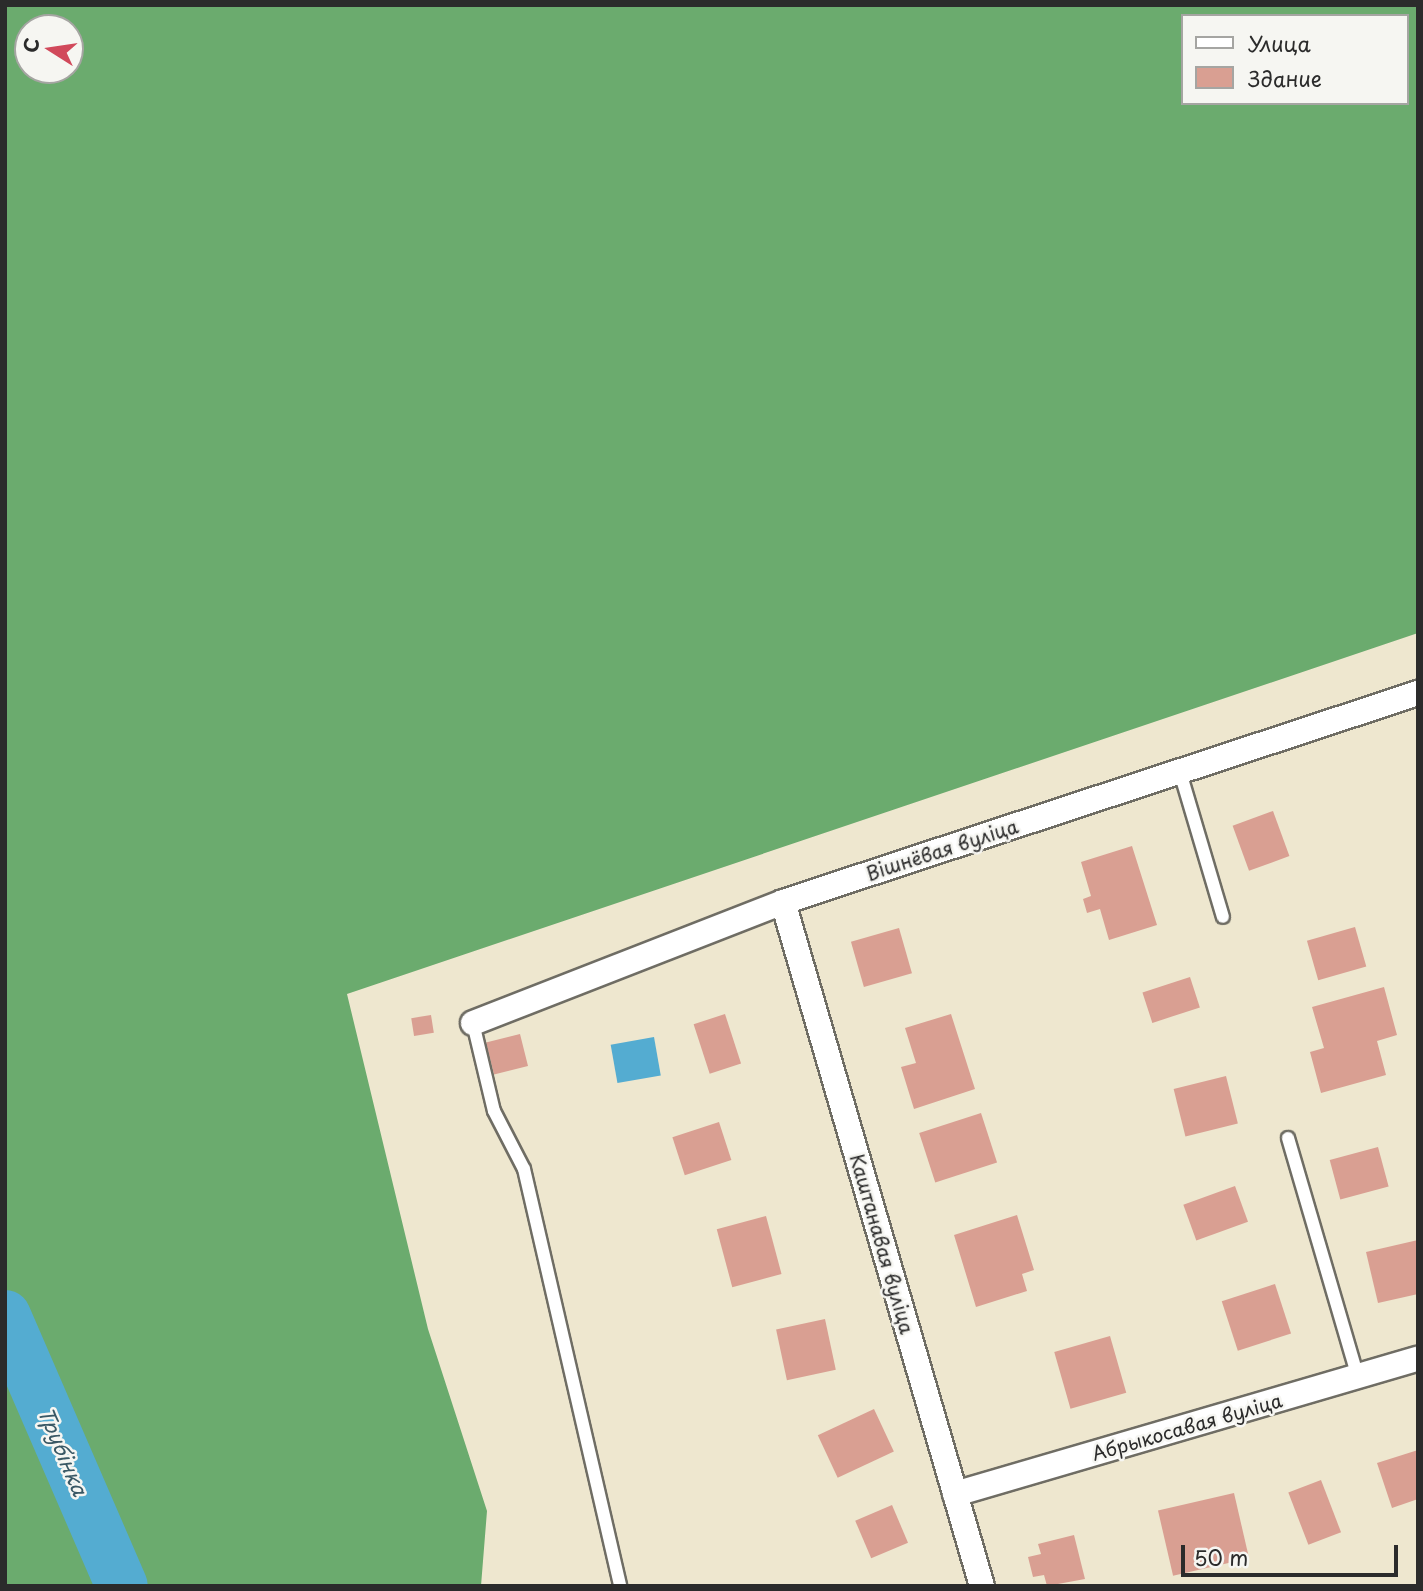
<!DOCTYPE html>
<meta charset="utf-8">
<style>
body{margin:0}
#map{position:relative;width:1423px;height:1591px;overflow:hidden;background:#eee7cf;font-family:"Playpen Sans",sans-serif}
div>[style]{position:absolute}
[style*='--x']{left:calc(var(--x)*1px);top:calc(var(--y)*1px);width:calc(var(--w)*1px);rotate:calc(var(--a)*1deg)}
.forest>*{inset:0;background:#6bab6e}
.water>*{inset:0;background:#54acd1;transform-origin:0 0}
.river>*{height:52px;margin:-26px;padding:0 26px;transform-origin:26px;border-radius:26px;background:#54acd1}
.building>*{inset:0;background:#d99f92;transform-origin:0 0}
.roads{filter:drop-shadow(2px 0 #6f6d64) drop-shadow(-2px 0 #6f6d64) drop-shadow(0 2px #6f6d64) drop-shadow(0 -2px #6f6d64)}
.lane>*{height:12px;margin:-6px;padding:0 6px;transform-origin:6px;border-radius:6px;background:#fff}
.street>*{height:24px;margin:-12px;padding:0 12px;transform-origin:12px;border-radius:12px;background:#fff}
span{translate:-50% -50%;white-space:nowrap;text-align:center;line-height:1.15;-webkit-text-stroke:5px #f6f6f2;paint-order:stroke}
.street-label{font-size:19px;color:#2b2b2b}
.water-label{font-size:21px;color:#395865;font-style:italic}
.frame{position:absolute;inset:0;border:7px solid #2b2b2b;pointer-events:none}
.legend{position:absolute;left:1181px;top:14px;width:228px;height:91px;box-sizing:border-box;background:#f6f6f2;border:2px solid #a5a5a2;margin:0;padding:9px 12px;list-style:none;font-size:21px;color:#2b2b2b}
.legend li{display:flex;align-items:center;gap:14px;height:35px}
.legend b{width:35px;border:2px solid #a5a5a2}
.north{position:absolute;left:14px;top:14px;width:70px;height:70px;box-sizing:border-box;background:#f6f6f2;border:2px solid #a5a5a2;border-radius:50%;rotate:282deg;font-size:19px;font-weight:700;line-height:28px;text-align:center;color:#2b2b2b}
.north::after{content:'';display:block;margin:auto;width:24px;height:32px;background:#d1495b;clip-path:polygon(50% 0,100% 100%,50% 72%,0 100%)}
.scale{position:absolute;left:1181px;top:1545px;width:217px;height:32px;box-sizing:border-box;border:4px solid #2b2b2b;border-top:0;padding-left:9px;font-size:21px;line-height:24px;white-space:nowrap;color:#2b2b2b;-webkit-text-stroke:5px #f6f6f2;paint-order:stroke}
</style>
<div id="map">
<div class="forest">
<div style="clip-path:polygon(evenodd,5px 5px,1418px 5px,1418px 633px,347px 994px,428px 1329px,487px 1511px,481px 1586px,5px 1586px,5px 5px,1183px 16px,1407px 16px,1407px 103px,1183px 103px,1183px 16px,5px 5px,28px 28px,70px 28px,70px 70px,28px 70px,28px 28px)"></div>
</div>
<div class="water">
<div style="left:654px;top:1037px;width:39px;height:44px;rotate:80deg"></div>
</div>
<div class="river">
<div style="--x:5;--y:1316;--w:294;--a:66.6"></div>
</div>
<div class="building">
<div style="left:1273px;top:811px;width:48px;height:43px;rotate:70deg"></div>
<div style="clip-path:polygon(1132px 846px,1157px 925px,1109px 940px,1100px 909px,1087px 913px,1083px 899px,1091px 896px,1081px 862px)"></div>
<div style="left:1355px;top:927px;width:41px;height:50px;rotate:74deg"></div>
<div style="left:899px;top:928px;width:47px;height:50px;rotate:74deg"></div>
<div style="left:1190px;top:977px;width:32px;height:50px;rotate:72deg"></div>
<div style="clip-path:polygon(1384px 987px,1397px 1035px,1377px 1041px,1386px 1075px,1321px 1093px,1310px 1052px,1324px 1048px,1312px 1007px)"></div>
<div style="left:725px;top:1014px;width:52px;height:33px;rotate:72deg"></div>
<div style="clip-path:polygon(951px 1014px,975px 1089px,914px 1109px,901px 1067px,916px 1063px,905px 1028px)"></div>
<div style="left:431px;top:1015px;width:18px;height:20px;rotate:81deg"></div>
<div style="left:520px;top:1034px;width:33px;height:35px;rotate:76deg"></div>
<div style="left:1226px;top:1076px;width:49px;height:54px;rotate:76deg"></div>
<div style="left:981px;top:1113px;width:52px;height:65px;rotate:72deg"></div>
<div style="left:719px;top:1122px;width:40px;height:49px;rotate:72deg"></div>
<div style="left:1378px;top:1147px;width:41px;height:50px;rotate:75deg"></div>
<div style="left:1235px;top:1186px;width:38px;height:55px;rotate:70deg"></div>
<div style="clip-path:polygon(1017px 1215px,1034px 1270px,1022px 1274px,1027px 1291px,976px 1307px,954px 1235px)"></div>
<div style="left:766px;top:1216px;width:60px;height:51px;rotate:75deg"></div>
<div style="clip-path:polygon(1418px 1240px,1418px 1294px,1378px 1303px,1366px 1252px)"></div>
<div style="left:1275px;top:1284px;width:52px;height:56px;rotate:72deg"></div>
<div style="left:825px;top:1319px;width:52px;height:50px;rotate:78deg"></div>
<div style="left:1110px;top:1336px;width:59px;height:58px;rotate:74deg"></div>
<div style="left:874px;top:1409px;width:47px;height:62px;rotate:65deg"></div>
<div style="clip-path:polygon(1418px 1450px,1418px 1499px,1392px 1508px,1377px 1463px)"></div>
<div style="left:1321px;top:1480px;width:56px;height:35px;rotate:69deg"></div>
<div style="left:1234px;top:1493px;width:67px;height:78px;rotate:77deg"></div>
<div style="left:892px;top:1505px;width:41px;height:40px;rotate:67deg"></div>
<div style="clip-path:polygon(1074px 1535px,1085px 1579px,1047px 1586px,1044px 1575px,1033px 1577px,1028px 1557px,1041px 1554px,1038px 1544px)"></div>
</div>
<div class="roads">
<div class="lane">
<div style="--x:1180;--y:772;--w:151;--a:73.5"></div>
<div style="--x:473;--y:1023;--w:90;--a:76.6"></div>
<div style="--x:494;--y:1111;--w:65;--a:62.7"></div>
<div style="--x:524;--y:1169;--w:428;--a:77"></div>
<div style="--x:1288;--y:1138;--w:249;--a:73.7"></div>
</div>
<div class="street">
<div style="--x:783;--y:902;--w:712;--a:73.78"></div>
<div style="--x:473;--y:1023;--w:333;--a:-21.3"></div>
<div style="--x:783;--y:902;--w:669;--a:-18.22"></div>
<div style="--x:955;--y:1494;--w:482;--a:-16.3"></div>
</div>
</div>
<div class="street-label">
<span style="left:942px;top:850px;rotate:-18deg">Вішнёвая вуліца</span>
<span style="left:882px;top:1244px;rotate:74deg">Каштанавая вуліца</span>
<span style="left:1187px;top:1427px;rotate:-16deg">Абрыкосавая вуліца</span>
</div>
<div class="water-label">
<span style="left:64px;top:1451px;rotate:67deg">Трубінка</span>
</div>
<div class="frame"></div>
<ul class="legend">
<li><b style="height:9px;background:#fff"></b>Улица</li>
<li><b style="height:19px;background:#d99f92"></b>Здание</li>
</ul>
<div class="north">С</div>
<div class="scale">50 m</div>
</div>
